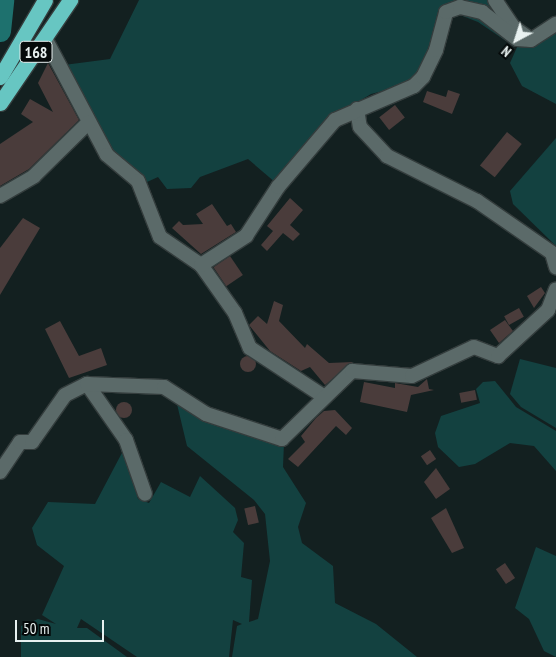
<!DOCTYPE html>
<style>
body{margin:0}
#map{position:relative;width:556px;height:657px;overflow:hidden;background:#132020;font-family:"PT Sans Narrow",sans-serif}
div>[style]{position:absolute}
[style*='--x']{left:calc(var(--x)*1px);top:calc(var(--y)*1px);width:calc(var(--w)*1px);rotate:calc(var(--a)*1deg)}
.green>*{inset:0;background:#134140}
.river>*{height:21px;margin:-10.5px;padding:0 10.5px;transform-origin:10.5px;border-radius:10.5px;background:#1e716e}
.building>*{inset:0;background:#4a3c3b;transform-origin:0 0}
.round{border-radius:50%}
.roads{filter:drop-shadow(1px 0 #343d3d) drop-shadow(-1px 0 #343d3d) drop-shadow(0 1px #343d3d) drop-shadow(0 -1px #343d3d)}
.street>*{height:14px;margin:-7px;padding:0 7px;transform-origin:7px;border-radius:7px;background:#5b6a69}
.highway>*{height:15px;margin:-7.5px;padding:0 7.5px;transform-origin:7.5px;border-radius:7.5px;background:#67c6c2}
span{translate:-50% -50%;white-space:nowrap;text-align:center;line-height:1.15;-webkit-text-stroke:5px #040909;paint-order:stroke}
.shield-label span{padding:1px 4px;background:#040909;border:1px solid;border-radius:4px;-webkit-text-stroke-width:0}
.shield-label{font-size:16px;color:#e8f1f0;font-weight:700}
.north{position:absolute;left:491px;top:15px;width:50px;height:50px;-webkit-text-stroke:4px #040909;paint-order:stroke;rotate:220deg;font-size:14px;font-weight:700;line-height:20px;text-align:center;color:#e8f1f0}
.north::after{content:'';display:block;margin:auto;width:18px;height:22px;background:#e8f1f0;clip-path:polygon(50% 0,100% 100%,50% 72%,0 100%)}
.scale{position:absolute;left:15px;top:620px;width:89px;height:22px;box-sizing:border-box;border:2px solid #e8f1f0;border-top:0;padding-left:6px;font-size:15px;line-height:18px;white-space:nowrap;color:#e8f1f0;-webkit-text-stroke:4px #040909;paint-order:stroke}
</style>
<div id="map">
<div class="green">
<div style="clip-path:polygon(139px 0,489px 0,521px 37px,506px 41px,478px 22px,447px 10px,421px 69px,406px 85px,371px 94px,333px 117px,276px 183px,248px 159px,200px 177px,191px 188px,167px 189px,158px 177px,147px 182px,118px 162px,64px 65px,110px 59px)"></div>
<div style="clip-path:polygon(556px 30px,556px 104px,522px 86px,510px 63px,518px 45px,540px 41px)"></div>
<div style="clip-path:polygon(556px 138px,556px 246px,513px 204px,510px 191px)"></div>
<div style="clip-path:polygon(520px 359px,556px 368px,556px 428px,521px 407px,510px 394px)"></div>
<div style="clip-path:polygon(495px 381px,516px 407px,556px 431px,556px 471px,534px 446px,510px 443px,475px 464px,459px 467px,438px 447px,435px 433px,441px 416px,480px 403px,476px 389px,483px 382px)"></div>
<div style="clip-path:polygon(176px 400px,284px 443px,283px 467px,306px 503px,298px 527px,302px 543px,333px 566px,335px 603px,376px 624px,417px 657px,232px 657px,237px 626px,242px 624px,233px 620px,229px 657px,137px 657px,81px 619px,77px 628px,87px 628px,127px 657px,21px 657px,21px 626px,38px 619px,56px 624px,42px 615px,64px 566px,37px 545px,32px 528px,48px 502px,95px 504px,124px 449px,138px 499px,149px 503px,161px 482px,190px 497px,200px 476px,235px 508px,238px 520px,233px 532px,244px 543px,241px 577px,252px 580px,249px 622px,258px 619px,270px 561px,265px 514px,254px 500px,187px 446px)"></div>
<div style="clip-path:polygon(536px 547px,556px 556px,556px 657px,544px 651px,529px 619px,515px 608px)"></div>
</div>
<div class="river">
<div style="--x:0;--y:31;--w:31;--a:-84"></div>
</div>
<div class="building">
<div style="clip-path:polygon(48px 63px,79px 120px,29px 169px,0 186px,0 144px,33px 122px,21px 114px,30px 99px,53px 112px,38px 83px)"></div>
<div style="clip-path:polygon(448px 90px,460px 94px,452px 114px,423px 102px,427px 91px,446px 97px)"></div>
<div style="left:395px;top:105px;width:16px;height:20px;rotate:52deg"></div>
<div style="left:507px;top:132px;width:19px;height:43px;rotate:39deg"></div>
<div style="clip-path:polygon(290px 198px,303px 210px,290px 225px,300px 234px,293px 241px,283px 233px,267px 251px,261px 245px,273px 231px,267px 226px)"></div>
<div style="clip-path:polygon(212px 204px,227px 226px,231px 224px,236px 232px,201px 254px,172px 228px,179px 221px,183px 225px,203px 224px,196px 214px)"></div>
<div style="clip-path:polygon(23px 218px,40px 228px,0 295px,0 248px)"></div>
<div style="left:230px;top:256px;width:23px;height:20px;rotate:56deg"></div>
<div style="clip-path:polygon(541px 287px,545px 293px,534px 308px,527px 296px)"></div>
<div style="clip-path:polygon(274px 301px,283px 305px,279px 321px,305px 348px,307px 344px,329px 363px,353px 362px,325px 385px,310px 367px,301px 371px,270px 351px,249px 325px,258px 316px,267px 324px)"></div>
<div style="left:519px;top:308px;width:10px;height:17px;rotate:61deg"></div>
<div style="clip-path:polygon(505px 320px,513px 331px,499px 343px,490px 330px)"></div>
<div style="clip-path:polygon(60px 321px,79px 356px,101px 348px,107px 365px,69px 378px,45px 329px)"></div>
<div class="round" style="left:240px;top:356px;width:16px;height:16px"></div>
<div style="clip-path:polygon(427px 379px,429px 389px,434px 390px,411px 395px,407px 412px,360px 402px,364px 382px,395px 388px,395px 383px,418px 387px)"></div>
<div style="left:475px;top:390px;width:10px;height:16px;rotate:79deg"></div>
<div class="round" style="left:116px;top:402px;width:16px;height:16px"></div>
<div style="clip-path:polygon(335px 410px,352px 428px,346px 435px,336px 426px,298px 467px,288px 459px,305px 442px,301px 436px,316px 418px,324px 411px)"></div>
<div style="left:430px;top:450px;width:11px;height:11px;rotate:56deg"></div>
<div style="clip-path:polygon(436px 468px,450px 489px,436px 499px,424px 482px)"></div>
<div style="left:255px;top:506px;width:17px;height:11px;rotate:77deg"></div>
<div style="clip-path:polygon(446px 508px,464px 548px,452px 553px,431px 518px)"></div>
<div style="left:505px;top:563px;width:18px;height:11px;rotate:56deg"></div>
</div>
<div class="roads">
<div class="street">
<div style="--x:495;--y:0;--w:32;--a:56"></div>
<div style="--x:513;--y:27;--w:16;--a:35"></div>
<div style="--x:46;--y:40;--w:130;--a:62.1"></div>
<div style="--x:107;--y:155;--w:40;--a:40"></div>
<div style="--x:138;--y:181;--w:60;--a:68.6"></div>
<div style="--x:160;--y:237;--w:50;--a:34.3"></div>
<div style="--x:201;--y:265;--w:59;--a:54.7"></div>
<div style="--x:235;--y:313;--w:38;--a:67"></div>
<div style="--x:250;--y:348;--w:87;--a:33.3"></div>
<div style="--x:357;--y:109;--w:18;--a:81"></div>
<div style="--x:360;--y:127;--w:40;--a:47"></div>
<div style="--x:387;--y:156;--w:101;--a:26.6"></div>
<div style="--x:477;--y:201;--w:91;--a:34.7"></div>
<div style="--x:552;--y:253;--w:15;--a:74"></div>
<div style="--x:0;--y:196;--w:39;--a:-30"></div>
<div style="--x:34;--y:176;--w:76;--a:-44.5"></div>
<div style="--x:201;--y:265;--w:54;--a:-32.8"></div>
<div style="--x:246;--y:236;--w:59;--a:-56.9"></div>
<div style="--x:278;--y:187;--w:88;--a:-49.6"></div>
<div style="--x:335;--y:120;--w:86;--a:-23.3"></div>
<div style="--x:414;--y:86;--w:13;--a:-45"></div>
<div style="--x:423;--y:77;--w:30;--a:-64"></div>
<div style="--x:436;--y:50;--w:39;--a:-75"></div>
<div style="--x:446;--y:12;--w:15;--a:-20"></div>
<div style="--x:460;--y:7;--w:23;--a:13"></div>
<div style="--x:482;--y:12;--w:44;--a:37.6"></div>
<div style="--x:517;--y:39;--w:14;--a:4"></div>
<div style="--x:531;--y:40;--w:30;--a:-33"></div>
<div style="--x:87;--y:384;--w:68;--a:55.1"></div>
<div style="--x:126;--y:440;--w:57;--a:70.6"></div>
<div style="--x:0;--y:472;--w:36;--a:-56"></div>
<div style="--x:20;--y:442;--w:12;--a:0"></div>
<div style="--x:32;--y:442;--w:57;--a:-54.9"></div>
<div style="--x:65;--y:395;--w:25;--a:-27"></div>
<div style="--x:87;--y:384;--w:77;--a:2.2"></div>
<div style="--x:164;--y:387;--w:50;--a:32.7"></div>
<div style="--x:206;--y:414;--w:80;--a:18.2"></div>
<div style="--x:282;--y:439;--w:98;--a:-44.2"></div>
<div style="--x:352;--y:371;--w:60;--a:4.8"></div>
<div style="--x:412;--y:376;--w:68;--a:-25.1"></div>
<div style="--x:474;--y:347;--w:26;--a:21"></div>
<div style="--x:498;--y:356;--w:68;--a:-42.6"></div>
<div style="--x:548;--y:310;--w:22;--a:-69"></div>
</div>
<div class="highway">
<div style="--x:0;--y:77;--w:89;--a:-59.7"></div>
<div style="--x:0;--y:103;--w:125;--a:-55.8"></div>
</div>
</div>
<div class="shield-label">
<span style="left:36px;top:52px">168</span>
</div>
<div class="north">N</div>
<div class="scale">50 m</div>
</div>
